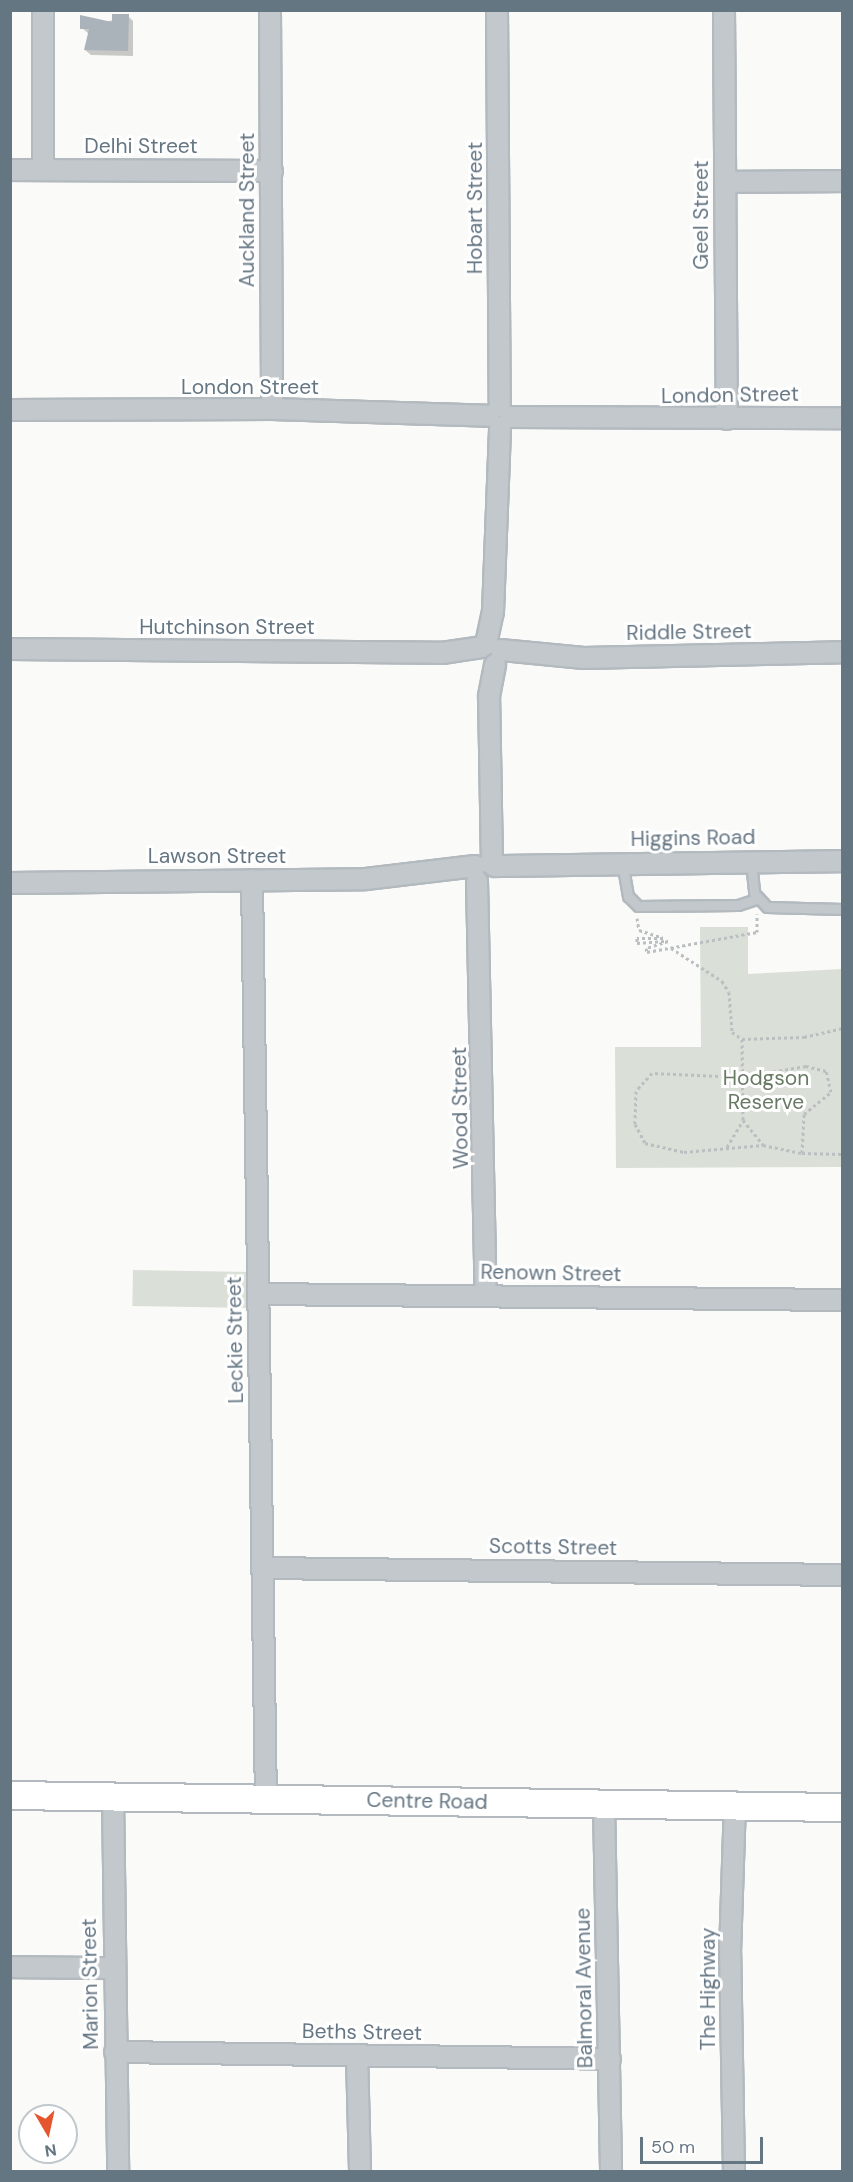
<!DOCTYPE html>
<style>
body{margin:0}
#map{position:relative;width:853px;height:2182px;overflow:hidden;background:#fafaf8;font-family:"DM Sans",sans-serif}
div>[style]{position:absolute}
[style*='--x']{left:calc(var(--x)*1px);top:calc(var(--y)*1px);width:calc(var(--w)*1px);rotate:calc(var(--a)*1deg)}
.green>*{inset:0;background:#dadfd7;transform-origin:0 0}
.shadow>*{inset:0;background:#0003}
.building>*{inset:0;background:#aab3b9}
.path>*{height:3px;margin-top:-1.5px;transform-origin:0;background:repeating-linear-gradient(90deg,#bbbfc2 0 3px,transparent 0 6px)}
.roads{filter:drop-shadow(2px 0 #b3babf) drop-shadow(-2px 0 #b3babf) drop-shadow(0 2px #b3babf) drop-shadow(0 -2px #b3babf)}
.service>*{height:9px;margin:-4.5px;padding:0 4.5px;transform-origin:4.5px;border-radius:4.5px;background:#c3c8cc}
.minor>*{height:20px;margin:-10px;padding:0 10px;transform-origin:10px;border-radius:10px;background:#c3c8cc}
.secondary>*{height:27px;margin:-13.5px;padding:0 13.5px;transform-origin:13.5px;border-radius:13.5px;background:#fff}
span{translate:-50% -50%;white-space:nowrap;text-align:center;line-height:1.15;-webkit-text-stroke:6px #fff;paint-order:stroke}
.street-label{font-size:21px;color:#657683}
.park-label{font-size:21px;color:#687a64}
.frame{position:absolute;inset:0;border:12px solid #657683;pointer-events:none}
.north{position:absolute;left:18px;top:2104px;width:60px;height:60px;box-sizing:border-box;background:#fff;border:2px solid #c1c8cd;border-radius:50%;rotate:171deg;font-size:16px;font-weight:700;line-height:24px;text-align:center;color:#657683}
.north::after{content:'';display:block;margin:auto;width:21px;height:27px;background:#e4572e;clip-path:polygon(50% 0,100% 100%,50% 72%,0 100%)}
.scale{position:absolute;left:640px;top:2137px;width:123px;height:27px;box-sizing:border-box;border:3px solid #657683;border-top:0;padding-left:8px;font-size:18px;line-height:21px;white-space:nowrap;color:#657683;-webkit-text-stroke:4px #fff;paint-order:stroke}
</style>
<div id="map">
<div class="green">
<div style="clip-path:polygon(700px 927px,748px 927px,748px 974px,842px 969px,842px 1167px,616px 1168px,615px 1047px,701px 1047px)"></div>
<div style="left:133px;top:1270px;width:117px;height:36px;rotate:1deg"></div>
</div>
<div class="shadow">
<div style="clip-path:polygon(128px 16px,133px 21px,133px 56px,91px 55px,85px 50px,89px 34px,82px 28px)"></div>
</div>
<div class="building">
<div style="clip-path:polygon(112px 14px,129px 14px,128px 51px,84px 50px,89px 29px,80px 29px,80px 15px,112px 22px)"></div>
</div>
<div class="path">
<div style="--x:637;--y:918;--w:12;--a:81"></div>
<div style="--x:639;--y:930;--w:25;--a:18"></div>
<div style="--x:663;--y:938;--w:26;--a:180"></div>
<div style="--x:637;--y:938;--w:5;--a:90"></div>
<div style="--x:637;--y:943;--w:31;--a:-4"></div>
<div style="--x:668;--y:941;--w:23;--a:162"></div>
<div style="--x:646;--y:948;--w:4;--a:76"></div>
<div style="--x:671;--y:948;--w:61;--a:32.9"></div>
<div style="--x:722;--y:981;--w:13;--a:58"></div>
<div style="--x:729;--y:992;--w:40;--a:85.7"></div>
<div style="--x:732;--y:1032;--w:12;--a:35"></div>
<div style="--x:742;--y:1039;--w:81;--a:89.3"></div>
<div style="--x:743;--y:1120;--w:32;--a:51"></div>
<div style="--x:647;--y:952;--w:112;--a:-10.3"></div>
<div style="--x:757;--y:932;--w:18;--a:-90"></div>
<div style="--x:742;--y:1039;--w:62;--a:-1.8"></div>
<div style="--x:804;--y:1037;--w:39;--a:-13"></div>
<div style="--x:727;--y:1147;--w:31;--a:-59"></div>
<div style="--x:802;--y:1153;--w:39;--a:-87"></div>
<div style="--x:804;--y:1114;--w:35;--a:-39"></div>
<div style="--x:831;--y:1092;--w:22;--a:-103"></div>
<div style="--x:826;--y:1071;--w:21;--a:-166"></div>
<div style="--x:806;--y:1066;--w:65;--a:170.2"></div>
<div style="--x:742;--y:1077;--w:90;--a:-177.5"></div>
<div style="--x:652;--y:1073;--w:24;--a:132"></div>
<div style="--x:636;--y:1091;--w:33;--a:92"></div>
<div style="--x:635;--y:1124;--w:21;--a:62"></div>
<div style="--x:645;--y:1143;--w:40;--a:13"></div>
<div style="--x:684;--y:1152;--w:79;--a:-5.1"></div>
<div style="--x:763;--y:1145;--w:40;--a:12"></div>
<div style="--x:802;--y:1153;--w:40;--a:1.4"></div>
</div>
<div class="roads">
<div class="service">
<div style="--x:622;--y:862;--w:35;--a:80"></div>
<div style="--x:628;--y:896;--w:14;--a:45"></div>
<div style="--x:638;--y:906;--w:100;--a:-0.6"></div>
<div style="--x:738;--y:905;--w:20;--a:-18"></div>
<div style="--x:751;--y:862;--w:31;--a:84"></div>
<div style="--x:754;--y:893;--w:19;--a:47"></div>
<div style="--x:767;--y:907;--w:75;--a:1.5"></div>
</div>
<div class="minor">
<div style="--x:43;--y:10;--w:160;--a:90"></div>
<div style="--x:270;--y:10;--w:399;--a:89.7"></div>
<div style="--x:497;--y:10;--w:396;--a:89.6"></div>
<div style="--x:724;--y:10;--w:409;--a:89.6"></div>
<div style="--x:10;--y:170;--w:262;--a:0.2"></div>
<div style="--x:725;--y:182;--w:117;--a:-0.5"></div>
<div style="--x:10;--y:410;--w:262;--a:-0.2"></div>
<div style="--x:272;--y:409;--w:217;--a:1.8"></div>
<div style="--x:510;--y:417;--w:332;--a:0.2"></div>
<div style="--x:486;--y:644;--w:33;--a:-78"></div>
<div style="--x:493;--y:612;--w:185;--a:-87.8"></div>
<div style="--x:10;--y:649;--w:432;--a:0.5"></div>
<div style="--x:442;--y:653;--w:40;--a:-8.5"></div>
<div style="--x:501;--y:650;--w:83;--a:5.5"></div>
<div style="--x:584;--y:658;--w:258;--a:-1.3"></div>
<div style="--x:492;--y:864;--w:168;--a:-91"></div>
<div style="--x:489;--y:696;--w:32;--a:-79"></div>
<div style="--x:494;--y:866;--w:348;--a:-0.8"></div>
<div style="--x:252;--y:880;--w:918;--a:89.13"></div>
<div style="--x:477;--y:881;--w:415;--a:88.8"></div>
<div style="--x:10;--y:883;--w:356;--a:-0.6"></div>
<div style="--x:366;--y:879;--w:110;--a:-6.8"></div>
<div style="--x:258;--y:1294;--w:584;--a:0.59"></div>
<div style="--x:262;--y:1568;--w:580;--a:0.69"></div>
<div style="--x:113;--y:1796;--w:376;--a:89.2"></div>
<div style="--x:604;--y:1804;--w:368;--a:88.9"></div>
<div style="--x:10;--y:1967;--w:103;--a:0.6"></div>
<div style="--x:115;--y:2052;--w:495;--a:0.8"></div>
<div style="--x:357;--y:2056;--w:116;--a:88.5"></div>
<div style="--x:734;--y:2172;--w:219;--a:-91"></div>
<div style="--x:730;--y:1953;--w:147;--a:-88.1"></div>
</div>
<div class="secondary">
<div style="--x:10;--y:1795;--w:832;--a:0.83"></div>
</div>
</div>
<div class="street-label">
<span style="left:141px;top:146px">Delhi Street</span>
<span style="left:475px;top:208px;rotate:-90deg">Hobart Street</span>
<span style="left:247px;top:210px;rotate:-90deg">Auckland Street</span>
<span style="left:701px;top:215px;rotate:-90deg">Geel Street</span>
<span style="left:250px;top:387px">London Street</span>
<span style="left:730px;top:395px;rotate:-1deg">London Street</span>
<span style="left:227px;top:627px">Hutchinson Street</span>
<span style="left:689px;top:632px;rotate:-1deg">Riddle Street</span>
<span style="left:693px;top:838px;rotate:-1deg">Higgins Road</span>
<span style="left:217px;top:856px">Lawson Street</span>
<span style="left:460px;top:1108px;rotate:-91deg">Wood Street</span>
<span style="left:551px;top:1273px;rotate:1deg">Renown Street</span>
<span style="left:235px;top:1340px;rotate:-91deg">Leckie Street</span>
<span style="left:553px;top:1547px;rotate:1deg">Scotts Street</span>
<span style="left:427px;top:1801px;rotate:1deg">Centre Road</span>
<span style="left:90px;top:1984px;rotate:-91deg">Marion Street</span>
<span style="left:584px;top:1988px;rotate:-91deg">Balmoral Avenue</span>
<span style="left:708px;top:1989px;rotate:-90deg">The Highway</span>
<span style="left:362px;top:2032px;rotate:1deg">Beths Street</span>
</div>
<div class="park-label">
<span style="left:766px;top:1090px">Hodgson<br>Reserve</span>
</div>
<div class="frame"></div>
<div class="north">N</div>
<div class="scale">50 m</div>
</div>
